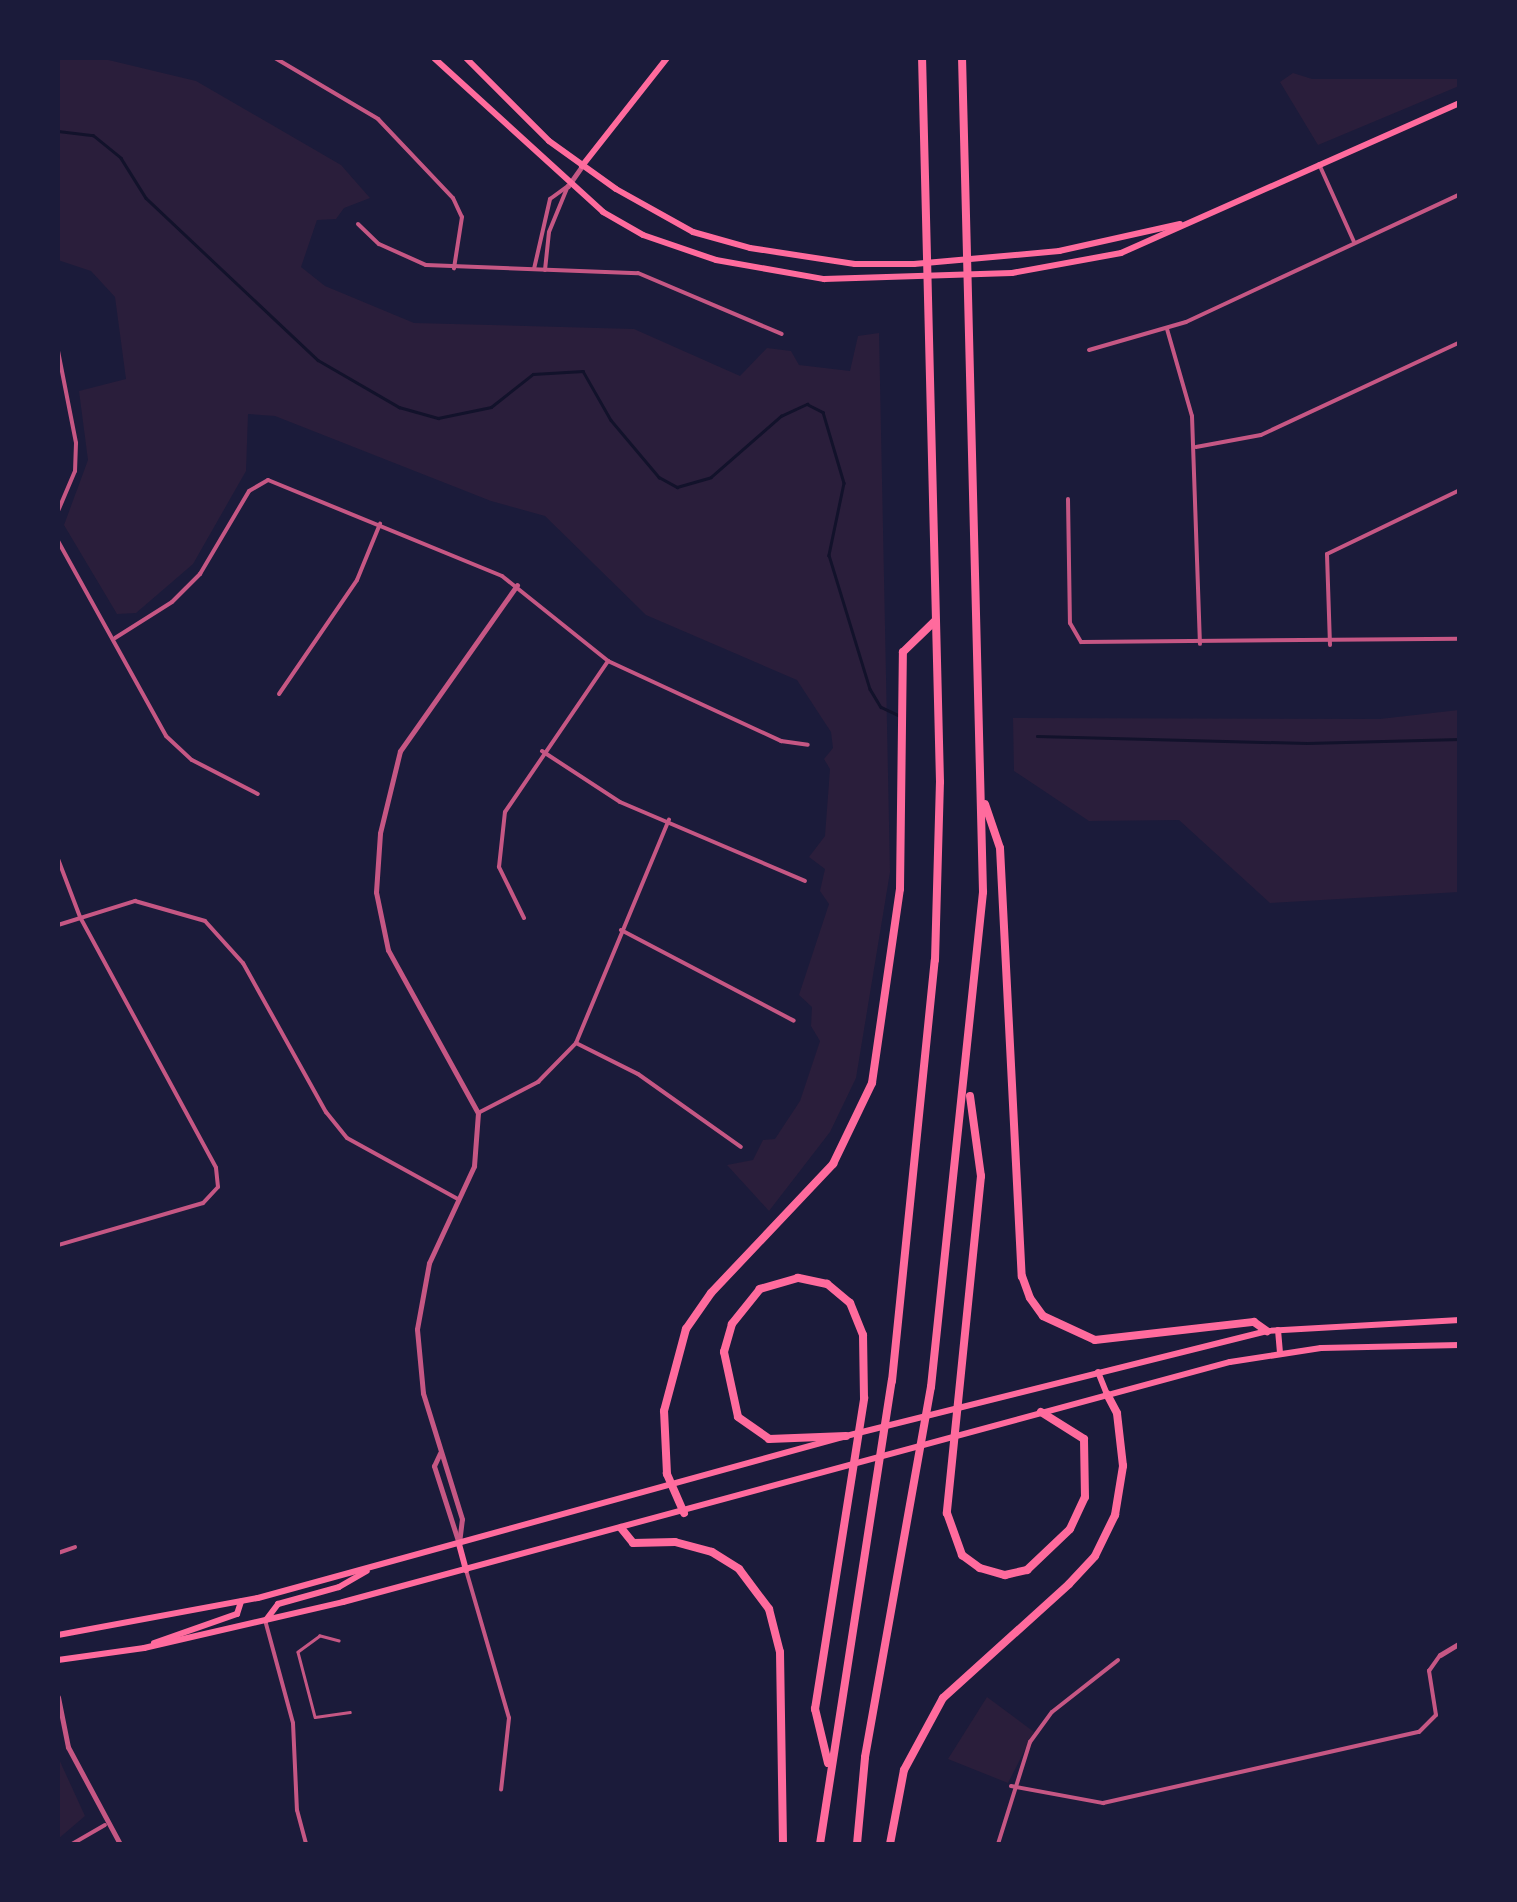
<!DOCTYPE html>
<style>
body{margin:0}
#map{position:relative;width:1517px;height:1902px;overflow:hidden;background:#1b1b3a;font-family:"Noto Sans",sans-serif}
div>[style]{position:absolute}
[style*='--x']{left:calc(var(--x)*1px);top:calc(var(--y)*1px);width:calc(var(--w)*1px);rotate:calc(var(--a)*1deg)}
.green>*{inset:0;background:#2a1e3b}
.stream>*{height:2.5px;margin:-1.25px;padding:0 1.25px;transform-origin:1.25px;border-radius:1.25px;background:#12122b}
.service>*{height:2.5px;margin:-1.25px;padding:0 1.25px;transform-origin:1.25px;border-radius:1.25px;background:#c65784}
.minor>*{height:4px;margin:-2px;padding:0 2px;transform-origin:2px;border-radius:2px;background:#c65784}
.tertiary>*{height:5px;margin:-2.5px;padding:0 2.5px;transform-origin:2.5px;border-radius:2.5px;background:#c65784}
.secondary>*{height:6px;margin:-3px;padding:0 3px;transform-origin:3px;border-radius:3px;background:#ff6b9d}
.primary>*{height:6px;margin:-3px;padding:0 3px;transform-origin:3px;border-radius:3px;background:#ff6b9d}
.motorway>*{height:8px;margin:-4px;padding:0 4px;transform-origin:4px;border-radius:4px;background:#ff6b9d}
span{translate:-50% -50%;white-space:nowrap;text-align:center;line-height:1.15;-webkit-text-stroke:9px #1b1b3a;paint-order:stroke}
.frame{position:absolute;inset:0;border:60px solid #1b1b3a;pointer-events:none}
</style>
<div id="map">
<div class="green">
<div style="clip-path:polygon(58px 58px,100px 58px,196px 81px,341px 165px,370px 198px,344px 208px,336px 219px,317px 220px,301px 267px,325px 286px,414px 323px,634px 329px,740px 376px,767px 348px,791px 351px,799px 365px,850px 371px,858px 336px,879px 333px,890px 872px,856px 1078px,830px 1132px,769px 1211px,727px 1165px,753px 1160px,763px 1140px,775px 1139px,800px 1101px,820px 1041px,811px 1026px,812px 1007px,799px 995px,829px 904px,820px 891px,825px 869px,809px 857px,825px 836px,830px 769px,824px 759px,833px 748px,831px 732px,797px 680px,646px 615px,545px 516px,491px 501px,275px 416px,248px 414px,246px 471px,193px 564px,136px 613px,117px 614px,64px 525px,88px 460px,79px 391px,126px 379px,115px 297px,91px 271px,58px 260px)"></div>
<div style="clip-path:polygon(1293px 73px,1312px 79px,1459px 79px,1459px 86px,1318px 145px,1280px 82px)"></div>
<div style="clip-path:polygon(1459px 710px,1459px 892px,1270px 903px,1179px 820px,1089px 821px,1014px 771px,1013px 718px,1380px 719px)"></div>
<div style="clip-path:polygon(987px 1697px,1034px 1732px,1008px 1783px,948px 1759px)"></div>
<div style="clip-path:polygon(58px 1757px,85px 1816px,58px 1839px)"></div>
</div>
<div class="stream">
<div style="--x:58;--y:131;--w:35;--a:7"></div>
<div style="--x:93;--y:135;--w:36;--a:39"></div>
<div style="--x:121;--y:158;--w:47;--a:58"></div>
<div style="--x:146;--y:198;--w:236;--a:43.3"></div>
<div style="--x:318;--y:360;--w:94;--a:30.1"></div>
<div style="--x:399;--y:407;--w:41;--a:15.8"></div>
<div style="--x:438;--y:418;--w:54;--a:-11.7"></div>
<div style="--x:491;--y:407;--w:53;--a:-38.2"></div>
<div style="--x:533;--y:374;--w:50;--a:-3.4"></div>
<div style="--x:583;--y:371;--w:56;--a:60.3"></div>
<div style="--x:611;--y:420;--w:75;--a:49.9"></div>
<div style="--x:659;--y:477;--w:21;--a:29"></div>
<div style="--x:677;--y:487;--w:35;--a:-16"></div>
<div style="--x:711;--y:477;--w:93;--a:-41.1"></div>
<div style="--x:781;--y:416;--w:29;--a:-25"></div>
<div style="--x:807;--y:404;--w:18;--a:27"></div>
<div style="--x:823;--y:412;--w:74;--a:73.5"></div>
<div style="--x:844;--y:483;--w:74;--a:101.8"></div>
<div style="--x:829;--y:555;--w:140;--a:73"></div>
<div style="--x:870;--y:689;--w:21;--a:59"></div>
<div style="--x:881;--y:707;--w:21;--a:25"></div>
<div style="--x:1037;--y:736;--w:270;--a:1.5"></div>
<div style="--x:1307;--y:743;--w:153;--a:-1.5"></div>
</div>
<div class="service">
<div style="--x:339;--y:1641;--w:20;--a:-165"></div>
<div style="--x:320;--y:1636;--w:27;--a:144"></div>
<div style="--x:298;--y:1652;--w:67;--a:75.3"></div>
<div style="--x:315;--y:1717;--w:35;--a:-8"></div>
</div>
<div class="minor">
<div style="--x:275;--y:58;--w:120;--a:30.6"></div>
<div style="--x:378;--y:119;--w:109;--a:46.5"></div>
<div style="--x:453;--y:198;--w:21;--a:65"></div>
<div style="--x:462;--y:217;--w:52;--a:98.9"></div>
<div style="--x:1319;--y:164;--w:85;--a:65.8"></div>
<div style="--x:358;--y:224;--w:29;--a:44"></div>
<div style="--x:379;--y:244;--w:51;--a:24.1"></div>
<div style="--x:426;--y:265;--w:212;--a:2.2"></div>
<div style="--x:638;--y:273;--w:156;--a:23"></div>
<div style="--x:534;--y:269;--w:72;--a:-77.1"></div>
<div style="--x:550;--y:199;--w:22;--a:-36"></div>
<div style="--x:545;--y:270;--w:38;--a:-84"></div>
<div style="--x:549;--y:232;--w:50;--a:-67.6"></div>
<div style="--x:1167;--y:329;--w:91;--a:74"></div>
<div style="--x:1192;--y:416;--w:228;--a:88"></div>
<div style="--x:1089;--y:350;--w:101;--a:-16.1"></div>
<div style="--x:1186;--y:322;--w:302;--a:-25"></div>
<div style="--x:58;--y:351;--w:94;--a:78.9"></div>
<div style="--x:76;--y:443;--w:28;--a:92"></div>
<div style="--x:75;--y:471;--w:43;--a:113"></div>
<div style="--x:1196;--y:447;--w:66;--a:-10.5"></div>
<div style="--x:1261;--y:435;--w:220;--a:-25"></div>
<div style="--x:1068;--y:499;--w:124;--a:89.1"></div>
<div style="--x:1070;--y:623;--w:22;--a:60"></div>
<div style="--x:1081;--y:642;--w:379;--a:-0.5"></div>
<div style="--x:58;--y:541;--w:223;--a:61"></div>
<div style="--x:166;--y:736;--w:35;--a:43"></div>
<div style="--x:192;--y:760;--w:74;--a:27.3"></div>
<div style="--x:115;--y:638;--w:67;--a:-32.3"></div>
<div style="--x:172;--y:602;--w:40;--a:-45"></div>
<div style="--x:200;--y:574;--w:96;--a:-59.4"></div>
<div style="--x:249;--y:491;--w:22;--a:-30"></div>
<div style="--x:268;--y:480;--w:253;--a:22.3"></div>
<div style="--x:502;--y:576;--w:136;--a:38.7"></div>
<div style="--x:608;--y:661;--w:191;--a:24.8"></div>
<div style="--x:781;--y:741;--w:27;--a:8"></div>
<div style="--x:1330;--y:645;--w:91;--a:-91.9"></div>
<div style="--x:1327;--y:554;--w:148;--a:-25.7"></div>
<div style="--x:279;--y:694;--w:138;--a:-55.6"></div>
<div style="--x:357;--y:580;--w:61;--a:-67.7"></div>
<div style="--x:542;--y:751;--w:93;--a:33.2"></div>
<div style="--x:620;--y:802;--w:201;--a:23.1"></div>
<div style="--x:58;--y:859;--w:62;--a:69.2"></div>
<div style="--x:80;--y:917;--w:285;--a:61.5"></div>
<div style="--x:216;--y:1168;--w:19;--a:84"></div>
<div style="--x:218;--y:1187;--w:22;--a:133"></div>
<div style="--x:203;--y:1203;--w:151;--a:163.8"></div>
<div style="--x:524;--y:918;--w:57;--a:-116.1"></div>
<div style="--x:499;--y:867;--w:55;--a:-83.8"></div>
<div style="--x:505;--y:812;--w:183;--a:-55.7"></div>
<div style="--x:58;--y:925;--w:81;--a:-17.3"></div>
<div style="--x:135;--y:901;--w:73;--a:15.9"></div>
<div style="--x:205;--y:921;--w:57;--a:47.9"></div>
<div style="--x:243;--y:963;--w:171;--a:60.9"></div>
<div style="--x:326;--y:1112;--w:33;--a:51"></div>
<div style="--x:347;--y:1138;--w:127;--a:28.8"></div>
<div style="--x:621;--y:930;--w:195;--a:27.7"></div>
<div style="--x:576;--y:1043;--w:69;--a:26.6"></div>
<div style="--x:638;--y:1074;--w:126;--a:35.3"></div>
<div style="--x:478;--y:1113;--w:68;--a:-27.3"></div>
<div style="--x:538;--y:1082;--w:54;--a:-45.7"></div>
<div style="--x:576;--y:1043;--w:242;--a:-67.4"></div>
<div style="--x:58;--y:1553;--w:18;--a:-19"></div>
<div style="--x:466;--y:1570;--w:154;--a:73.8"></div>
<div style="--x:509;--y:1718;--w:72;--a:96.3"></div>
<div style="--x:265;--y:1620;--w:107;--a:74.8"></div>
<div style="--x:293;--y:1723;--w:87;--a:87.4"></div>
<div style="--x:297;--y:1810;--w:35;--a:75"></div>
<div style="--x:1011;--y:1786;--w:94;--a:10.5"></div>
<div style="--x:1103;--y:1803;--w:324;--a:-12.7"></div>
<div style="--x:1419;--y:1732;--w:24;--a:-45"></div>
<div style="--x:1436;--y:1715;--w:45;--a:-99"></div>
<div style="--x:1429;--y:1671;--w:19;--a:-55"></div>
<div style="--x:72;--y:1844;--w:38;--a:-30"></div>
<div style="--x:998;--y:1844;--w:107;--a:-72.6"></div>
<div style="--x:1030;--y:1742;--w:37;--a:-54"></div>
<div style="--x:1052;--y:1712;--w:84;--a:-38.2"></div>
</div>
<div class="tertiary">
<div style="--x:568;--y:186;--w:24;--a:-55"></div>
<div style="--x:440;--y:1453;--w:14;--a:115"></div>
<div style="--x:434;--y:1466;--w:82;--a:72.2"></div>
<div style="--x:459;--y:1543;--w:24;--a:-83"></div>
<div style="--x:462;--y:1519;--w:132;--a:-107.2"></div>
<div style="--x:423;--y:1393;--w:64;--a:-95.4"></div>
<div style="--x:417;--y:1329;--w:67;--a:-79.7"></div>
<div style="--x:429;--y:1263;--w:107;--a:-65.1"></div>
<div style="--x:474;--y:1166;--w:53;--a:-85.7"></div>
<div style="--x:478;--y:1113;--w:186;--a:-118.9"></div>
<div style="--x:388;--y:950;--w:59;--a:-101.7"></div>
<div style="--x:376;--y:892;--w:59;--a:-86.1"></div>
<div style="--x:380;--y:833;--w:84;--a:-76.3"></div>
<div style="--x:400;--y:751;--w:203;--a:-54.8"></div>
<div style="--x:1440;--y:1655;--w:23;--a:-31"></div>
<div style="--x:58;--y:1697;--w:51;--a:78.7"></div>
<div style="--x:68;--y:1747;--w:110;--a:61.8"></div>
</div>
<div class="secondary">
<div style="--x:434;--y:58;--w:229;--a:42.3"></div>
<div style="--x:603;--y:212;--w:46;--a:29.9"></div>
<div style="--x:643;--y:235;--w:77;--a:18.9"></div>
<div style="--x:716;--y:260;--w:110;--a:10"></div>
<div style="--x:824;--y:279;--w:188;--a:-1.8"></div>
<div style="--x:1012;--y:273;--w:111;--a:-10.4"></div>
<div style="--x:1121;--y:253;--w:371;--a:-23.9"></div>
<div style="--x:466;--y:58;--w:117;--a:45"></div>
<div style="--x:549;--y:141;--w:82;--a:35.6"></div>
<div style="--x:616;--y:189;--w:88;--a:29.2"></div>
<div style="--x:693;--y:232;--w:59;--a:15.7"></div>
<div style="--x:750;--y:248;--w:106;--a:8.7"></div>
<div style="--x:855;--y:264;--w:59;--a:0"></div>
<div style="--x:914;--y:264;--w:146;--a:-5.1"></div>
<div style="--x:1059;--y:251;--w:124;--a:-12.6"></div>
<div style="--x:582;--y:166;--w:137;--a:-51.8"></div>
</div>
<div class="primary">
<div style="--x:1278;--y:1330;--w:23;--a:85"></div>
<div style="--x:1098;--y:1372;--w:24;--a:68"></div>
<div style="--x:459;--y:1544;--w:27;--a:75"></div>
<div style="--x:266;--y:1620;--w:20;--a:-53"></div>
<div style="--x:278;--y:1604;--w:63;--a:-15.6"></div>
<div style="--x:339;--y:1587;--w:32;--a:-30"></div>
<div style="--x:58;--y:1635;--w:203;--a:-10.5"></div>
<div style="--x:258;--y:1598;--w:610;--a:-15.4"></div>
<div style="--x:846;--y:1436;--w:434;--a:-14"></div>
<div style="--x:1267;--y:1331;--w:193;--a:-3.3"></div>
<div style="--x:154;--y:1643;--w:88;--a:-19.3"></div>
<div style="--x:237;--y:1614;--w:13;--a:-72"></div>
<div style="--x:58;--y:1660;--w:87;--a:-7.9"></div>
<div style="--x:144;--y:1648;--w:204;--a:-13"></div>
<div style="--x:343;--y:1602;--w:919;--a:-15.14"></div>
<div style="--x:1230;--y:1362;--w:92;--a:-8.7"></div>
<div style="--x:1321;--y:1348;--w:139;--a:-1.2"></div>
</div>
<div class="motorway">
<div style="--x:985;--y:804;--w:46;--a:71.2"></div>
<div style="--x:1000;--y:848;--w:429;--a:87.1"></div>
<div style="--x:1022;--y:1276;--w:23;--a:70"></div>
<div style="--x:1030;--y:1298;--w:22;--a:54"></div>
<div style="--x:1043;--y:1316;--w:57;--a:24.8"></div>
<div style="--x:1095;--y:1340;--w:160;--a:-6.5"></div>
<div style="--x:1254;--y:1322;--w:16;--a:35"></div>
<div style="--x:970;--y:1096;--w:81;--a:82.2"></div>
<div style="--x:981;--y:1176;--w:339;--a:95.8"></div>
<div style="--x:947;--y:1513;--w:45;--a:70.3"></div>
<div style="--x:962;--y:1555;--w:22;--a:36"></div>
<div style="--x:980;--y:1568;--w:26;--a:16"></div>
<div style="--x:1005;--y:1575;--w:23;--a:-13"></div>
<div style="--x:1027;--y:1570;--w:59;--a:-43.6"></div>
<div style="--x:1070;--y:1529;--w:35;--a:-65"></div>
<div style="--x:1085;--y:1497;--w:58;--a:-91"></div>
<div style="--x:1084;--y:1439;--w:51;--a:-147.9"></div>
<div style="--x:684;--y:1513;--w:43;--a:-113.6"></div>
<div style="--x:667;--y:1474;--w:63;--a:-92.7"></div>
<div style="--x:664;--y:1411;--w:85;--a:-75"></div>
<div style="--x:686;--y:1329;--w:44;--a:-55.2"></div>
<div style="--x:711;--y:1293;--w:178;--a:-46.6"></div>
<div style="--x:833;--y:1164;--w:90;--a:-64.3"></div>
<div style="--x:872;--y:1083;--w:196;--a:-81.8"></div>
<div style="--x:900;--y:889;--w:237;--a:-89.3"></div>
<div style="--x:903;--y:652;--w:45;--a:-44.1"></div>
<div style="--x:621;--y:1528;--w:19;--a:51"></div>
<div style="--x:633;--y:1543;--w:42;--a:-1.4"></div>
<div style="--x:675;--y:1542;--w:38;--a:15"></div>
<div style="--x:712;--y:1552;--w:32;--a:32"></div>
<div style="--x:739;--y:1569;--w:50;--a:53.1"></div>
<div style="--x:769;--y:1609;--w:44;--a:75.7"></div>
<div style="--x:780;--y:1652;--w:192;--a:89.1"></div>
<div style="--x:828;--y:1763;--w:56;--a:-103.5"></div>
<div style="--x:815;--y:1709;--w:315;--a:-81"></div>
<div style="--x:864;--y:1398;--w:63;--a:-90.9"></div>
<div style="--x:863;--y:1335;--w:35;--a:-112"></div>
<div style="--x:850;--y:1303;--w:30;--a:-140"></div>
<div style="--x:827;--y:1284;--w:30;--a:-168"></div>
<div style="--x:798;--y:1278;--w:40;--a:164"></div>
<div style="--x:760;--y:1289;--w:45;--a:128.7"></div>
<div style="--x:732;--y:1324;--w:29;--a:106"></div>
<div style="--x:724;--y:1352;--w:66;--a:77.8"></div>
<div style="--x:738;--y:1417;--w:38;--a:35"></div>
<div style="--x:769;--y:1439;--w:77;--a:-2.2"></div>
<div style="--x:820;--y:1844;--w:469;--a:-81.2"></div>
<div style="--x:892;--y:1381;--w:423;--a:-84.2"></div>
<div style="--x:935;--y:960;--w:178;--a:-88.4"></div>
<div style="--x:940;--y:782;--w:724;--a:-91.42"></div>
<div style="--x:857;--y:1844;--w:87;--a:-84.7"></div>
<div style="--x:865;--y:1757;--w:376;--a:-79.9"></div>
<div style="--x:931;--y:1387;--w:498;--a:-84"></div>
<div style="--x:983;--y:892;--w:834;--a:-91.44"></div>
<div style="--x:890;--y:1844;--w:75;--a:-79.3"></div>
<div style="--x:904;--y:1770;--w:82;--a:-61.6"></div>
<div style="--x:943;--y:1698;--w:170;--a:-42.1"></div>
<div style="--x:1069;--y:1584;--w:38;--a:-47"></div>
<div style="--x:1095;--y:1556;--w:46;--a:-64"></div>
<div style="--x:1115;--y:1515;--w:50;--a:-80.7"></div>
<div style="--x:1123;--y:1466;--w:53;--a:-96.5"></div>
<div style="--x:1117;--y:1413;--w:21;--a:-118"></div>
</div>
<div class="frame"></div>
</div>
